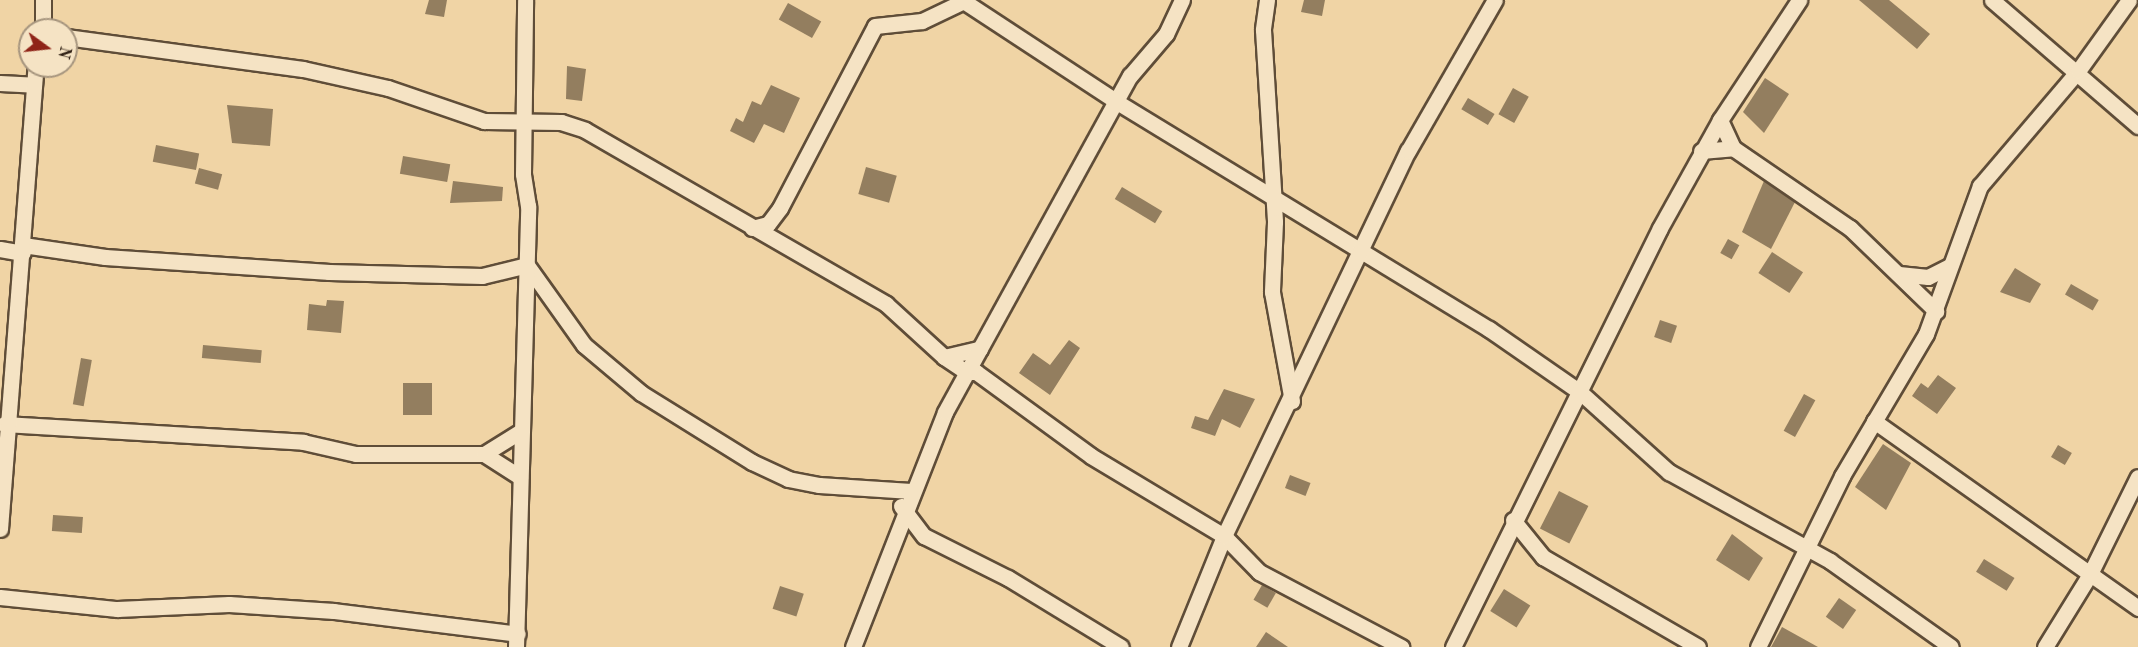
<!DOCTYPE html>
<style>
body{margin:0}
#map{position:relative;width:2138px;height:647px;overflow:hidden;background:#f0d4a5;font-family:"Old Standard TT",serif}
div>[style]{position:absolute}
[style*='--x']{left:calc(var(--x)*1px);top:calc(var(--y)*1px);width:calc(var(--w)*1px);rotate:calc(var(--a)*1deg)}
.building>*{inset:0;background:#937e5f;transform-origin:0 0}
.roads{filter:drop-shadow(2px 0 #5f4d38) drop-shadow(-2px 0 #5f4d38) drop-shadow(0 2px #5f4d38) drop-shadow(0 -2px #5f4d38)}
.street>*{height:15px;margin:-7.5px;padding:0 7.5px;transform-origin:7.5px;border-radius:7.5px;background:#f5e3c4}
span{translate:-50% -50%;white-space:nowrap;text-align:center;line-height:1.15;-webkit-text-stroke:5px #f5e3c4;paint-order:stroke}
.north{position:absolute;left:18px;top:18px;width:60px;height:60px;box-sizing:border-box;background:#f5e3c4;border:2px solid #a6957e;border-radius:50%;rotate:105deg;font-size:16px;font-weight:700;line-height:24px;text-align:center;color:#2f2014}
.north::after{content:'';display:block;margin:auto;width:21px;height:27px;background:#8f2418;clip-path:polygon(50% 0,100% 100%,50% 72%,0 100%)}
</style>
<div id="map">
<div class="building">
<div style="clip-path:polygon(429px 0,447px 0,444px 17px,425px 14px)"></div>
<div style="clip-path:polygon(1304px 0,1325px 0,1322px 16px,1301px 12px)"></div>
<div style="clip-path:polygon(1859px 0,1889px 0,1930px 34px,1917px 49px)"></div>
<div style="left:788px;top:3px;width:38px;height:19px;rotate:29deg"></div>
<div style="clip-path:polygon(567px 66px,586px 69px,582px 101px,566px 99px)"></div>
<div style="clip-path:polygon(1765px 78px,1789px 94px,1764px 133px,1743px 112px)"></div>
<div style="clip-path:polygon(771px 85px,800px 98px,784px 133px,764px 124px,754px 143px,730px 131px,736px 118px,743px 122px,752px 101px,761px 105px)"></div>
<div style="left:1513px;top:88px;width:18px;height:30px;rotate:29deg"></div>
<div style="left:1468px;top:98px;width:31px;height:13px;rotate:31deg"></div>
<div style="clip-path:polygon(227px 105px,273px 109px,270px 146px,232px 143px)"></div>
<div style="left:156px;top:145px;width:44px;height:17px;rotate:11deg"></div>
<div style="left:403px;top:156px;width:48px;height:18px;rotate:10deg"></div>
<div style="left:866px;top:167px;width:32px;height:28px;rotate:16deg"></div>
<div style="left:199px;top:168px;width:24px;height:16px;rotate:15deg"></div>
<div style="clip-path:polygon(453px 181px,503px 187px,502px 201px,450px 203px)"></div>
<div style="clip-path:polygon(1764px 181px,1795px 202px,1771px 249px,1742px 232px)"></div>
<div style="left:1122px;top:187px;width:47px;height:14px;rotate:31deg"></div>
<div style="left:1728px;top:239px;width:13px;height:16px;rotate:29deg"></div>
<div style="left:1772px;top:252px;width:37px;height:25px;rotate:33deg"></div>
<div style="clip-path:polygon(2015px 268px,2041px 284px,2030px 303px,2000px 292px)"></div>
<div style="left:2071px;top:284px;width:32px;height:12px;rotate:30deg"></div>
<div style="clip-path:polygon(327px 300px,344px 301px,341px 333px,307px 330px,309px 304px,326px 306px)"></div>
<div style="left:1660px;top:320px;width:18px;height:18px;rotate:19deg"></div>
<div style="clip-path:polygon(1069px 340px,1080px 348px,1050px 395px,1019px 373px,1033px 353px,1050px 365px)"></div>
<div style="left:203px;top:345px;width:59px;height:13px;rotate:5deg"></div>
<div style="left:81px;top:358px;width:11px;height:47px;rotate:10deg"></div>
<div style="clip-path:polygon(1938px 375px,1956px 388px,1937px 414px,1912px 396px,1921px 383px,1928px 388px)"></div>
<div style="left:403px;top:383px;width:29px;height:32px"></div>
<div style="clip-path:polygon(1224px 389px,1255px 399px,1240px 428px,1222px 419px,1215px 436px,1191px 428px,1195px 416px,1208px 420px)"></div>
<div style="left:1804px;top:394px;width:13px;height:42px;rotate:29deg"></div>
<div style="clip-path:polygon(1883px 444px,1911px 463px,1886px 510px,1855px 487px)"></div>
<div style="left:2058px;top:445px;width:16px;height:14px;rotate:30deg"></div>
<div style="left:1290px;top:475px;width:22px;height:14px;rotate:21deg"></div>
<div style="left:1559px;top:491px;width:33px;height:42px;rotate:27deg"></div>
<div style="left:53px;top:515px;width:30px;height:16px;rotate:4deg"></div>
<div style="clip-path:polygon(1732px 534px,1763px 558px,1749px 581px,1716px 560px)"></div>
<div style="left:1984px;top:559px;width:36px;height:15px;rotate:32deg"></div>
<div style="left:1262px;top:585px;width:16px;height:17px;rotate:30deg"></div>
<div style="left:780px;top:586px;width:25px;height:24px;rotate:18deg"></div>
<div style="left:1504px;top:589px;width:31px;height:26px;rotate:32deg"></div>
<div style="left:1839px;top:598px;width:21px;height:23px;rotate:35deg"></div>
<div style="clip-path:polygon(1782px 627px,1818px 647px,1771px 647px)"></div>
<div style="clip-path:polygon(1266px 632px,1288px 647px,1256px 647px)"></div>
</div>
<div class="roads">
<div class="street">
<div style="--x:962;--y:0;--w:186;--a:33.3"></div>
<div style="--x:1117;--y:102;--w:436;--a:31.4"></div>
<div style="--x:1489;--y:329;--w:111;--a:34.7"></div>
<div style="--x:1580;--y:392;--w:120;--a:42"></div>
<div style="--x:1669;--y:472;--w:184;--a:28.9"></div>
<div style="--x:1830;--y:561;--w:148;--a:35.4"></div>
<div style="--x:1267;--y:0;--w:30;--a:98"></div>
<div style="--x:1263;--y:30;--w:192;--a:86.4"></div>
<div style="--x:1275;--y:222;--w:70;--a:92.5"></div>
<div style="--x:1272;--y:292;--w:111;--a:79.6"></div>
<div style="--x:1992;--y:0;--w:193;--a:40.8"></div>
<div style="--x:43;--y:30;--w:30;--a:-90"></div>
<div style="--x:66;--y:37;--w:239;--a:7.7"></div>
<div style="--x:303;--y:69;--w:87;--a:12.6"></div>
<div style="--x:388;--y:88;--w:102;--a:19"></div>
<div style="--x:484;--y:121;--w:77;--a:0.7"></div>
<div style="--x:561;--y:122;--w:25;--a:18"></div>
<div style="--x:585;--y:130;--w:348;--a:30"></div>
<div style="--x:886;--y:304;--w:79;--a:42.4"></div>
<div style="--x:944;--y:357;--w:27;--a:34"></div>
<div style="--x:966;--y:372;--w:10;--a:0"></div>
<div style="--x:976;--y:372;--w:142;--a:36.1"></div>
<div style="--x:1091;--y:456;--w:155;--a:31"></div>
<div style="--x:1224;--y:536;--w:50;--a:45.8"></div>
<div style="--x:1259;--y:572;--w:161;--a:27.8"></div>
<div style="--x:0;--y:83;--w:34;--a:3"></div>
<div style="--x:1720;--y:120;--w:31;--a:65"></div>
<div style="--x:1733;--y:148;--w:142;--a:34.4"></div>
<div style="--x:1850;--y:228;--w:120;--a:44"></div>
<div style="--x:1701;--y:151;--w:32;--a:-5"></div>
<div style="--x:752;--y:228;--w:16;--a:-14"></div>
<div style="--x:768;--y:224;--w:20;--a:-53"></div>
<div style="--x:780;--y:208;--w:205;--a:-62.4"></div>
<div style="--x:875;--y:26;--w:47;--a:-6.1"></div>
<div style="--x:922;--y:21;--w:47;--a:-25.5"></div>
<div style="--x:23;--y:245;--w:83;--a:8.3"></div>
<div style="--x:105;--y:257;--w:225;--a:3.8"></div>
<div style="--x:329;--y:272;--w:153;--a:1.5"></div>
<div style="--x:482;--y:276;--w:46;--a:-13.7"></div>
<div style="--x:527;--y:265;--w:98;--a:54.5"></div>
<div style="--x:584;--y:345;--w:75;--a:40.1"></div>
<div style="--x:641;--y:393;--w:131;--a:31.9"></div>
<div style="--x:752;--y:462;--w:40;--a:25"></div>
<div style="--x:788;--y:479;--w:32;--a:11"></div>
<div style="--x:819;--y:485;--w:92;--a:3.7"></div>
<div style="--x:0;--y:249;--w:23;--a:10"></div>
<div style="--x:1899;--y:274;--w:29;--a:6"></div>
<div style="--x:1928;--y:277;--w:25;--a:-27"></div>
<div style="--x:944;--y:357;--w:37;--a:-13"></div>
<div style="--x:1874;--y:421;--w:324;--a:35.3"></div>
<div style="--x:4;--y:424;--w:300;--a:3.4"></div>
<div style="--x:303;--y:442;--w:54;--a:12.8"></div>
<div style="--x:356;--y:454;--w:128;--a:0"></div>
<div style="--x:484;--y:454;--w:43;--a:32.6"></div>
<div style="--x:484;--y:454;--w:44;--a:-31.9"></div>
<div style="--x:901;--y:506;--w:38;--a:53"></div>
<div style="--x:924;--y:536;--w:94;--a:26.6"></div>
<div style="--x:1008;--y:578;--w:132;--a:31.4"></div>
<div style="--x:1513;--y:520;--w:48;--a:51"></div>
<div style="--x:1543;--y:557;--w:179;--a:30.1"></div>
<div style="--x:0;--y:529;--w:464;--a:-85.6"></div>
<div style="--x:0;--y:597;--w:118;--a:5.9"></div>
<div style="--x:117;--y:609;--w:112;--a:-2.6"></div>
<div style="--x:229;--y:604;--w:105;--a:3.8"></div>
<div style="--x:334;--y:611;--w:185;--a:7.1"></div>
<div style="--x:516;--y:647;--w:441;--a:-88.4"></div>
<div style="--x:528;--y:206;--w:32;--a:-99"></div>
<div style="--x:523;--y:174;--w:174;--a:-89.3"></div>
<div style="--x:853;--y:647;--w:252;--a:-68.6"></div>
<div style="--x:945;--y:412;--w:384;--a:-61.2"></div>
<div style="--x:1130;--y:76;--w:55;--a:-49.4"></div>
<div style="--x:1166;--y:34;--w:38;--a:-65"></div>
<div style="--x:1179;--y:647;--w:120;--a:-67.9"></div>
<div style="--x:1224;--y:536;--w:427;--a:-64.5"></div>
<div style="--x:1408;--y:151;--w:174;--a:-60.1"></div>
<div style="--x:1453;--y:647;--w:467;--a:-63.7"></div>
<div style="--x:1660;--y:228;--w:124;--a:-60.9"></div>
<div style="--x:1720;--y:120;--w:144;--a:-56.6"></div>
<div style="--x:1758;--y:647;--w:191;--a:-63.8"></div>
<div style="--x:1842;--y:476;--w:165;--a:-59.4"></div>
<div style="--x:1926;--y:334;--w:158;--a:-70"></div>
<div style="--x:1980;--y:186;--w:151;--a:-49.6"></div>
<div style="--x:2078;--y:71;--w:87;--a:-54.3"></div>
<div style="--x:2045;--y:647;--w:86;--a:-58.3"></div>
<div style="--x:2090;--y:574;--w:108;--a:-63.7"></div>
</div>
</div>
<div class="north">N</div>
</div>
